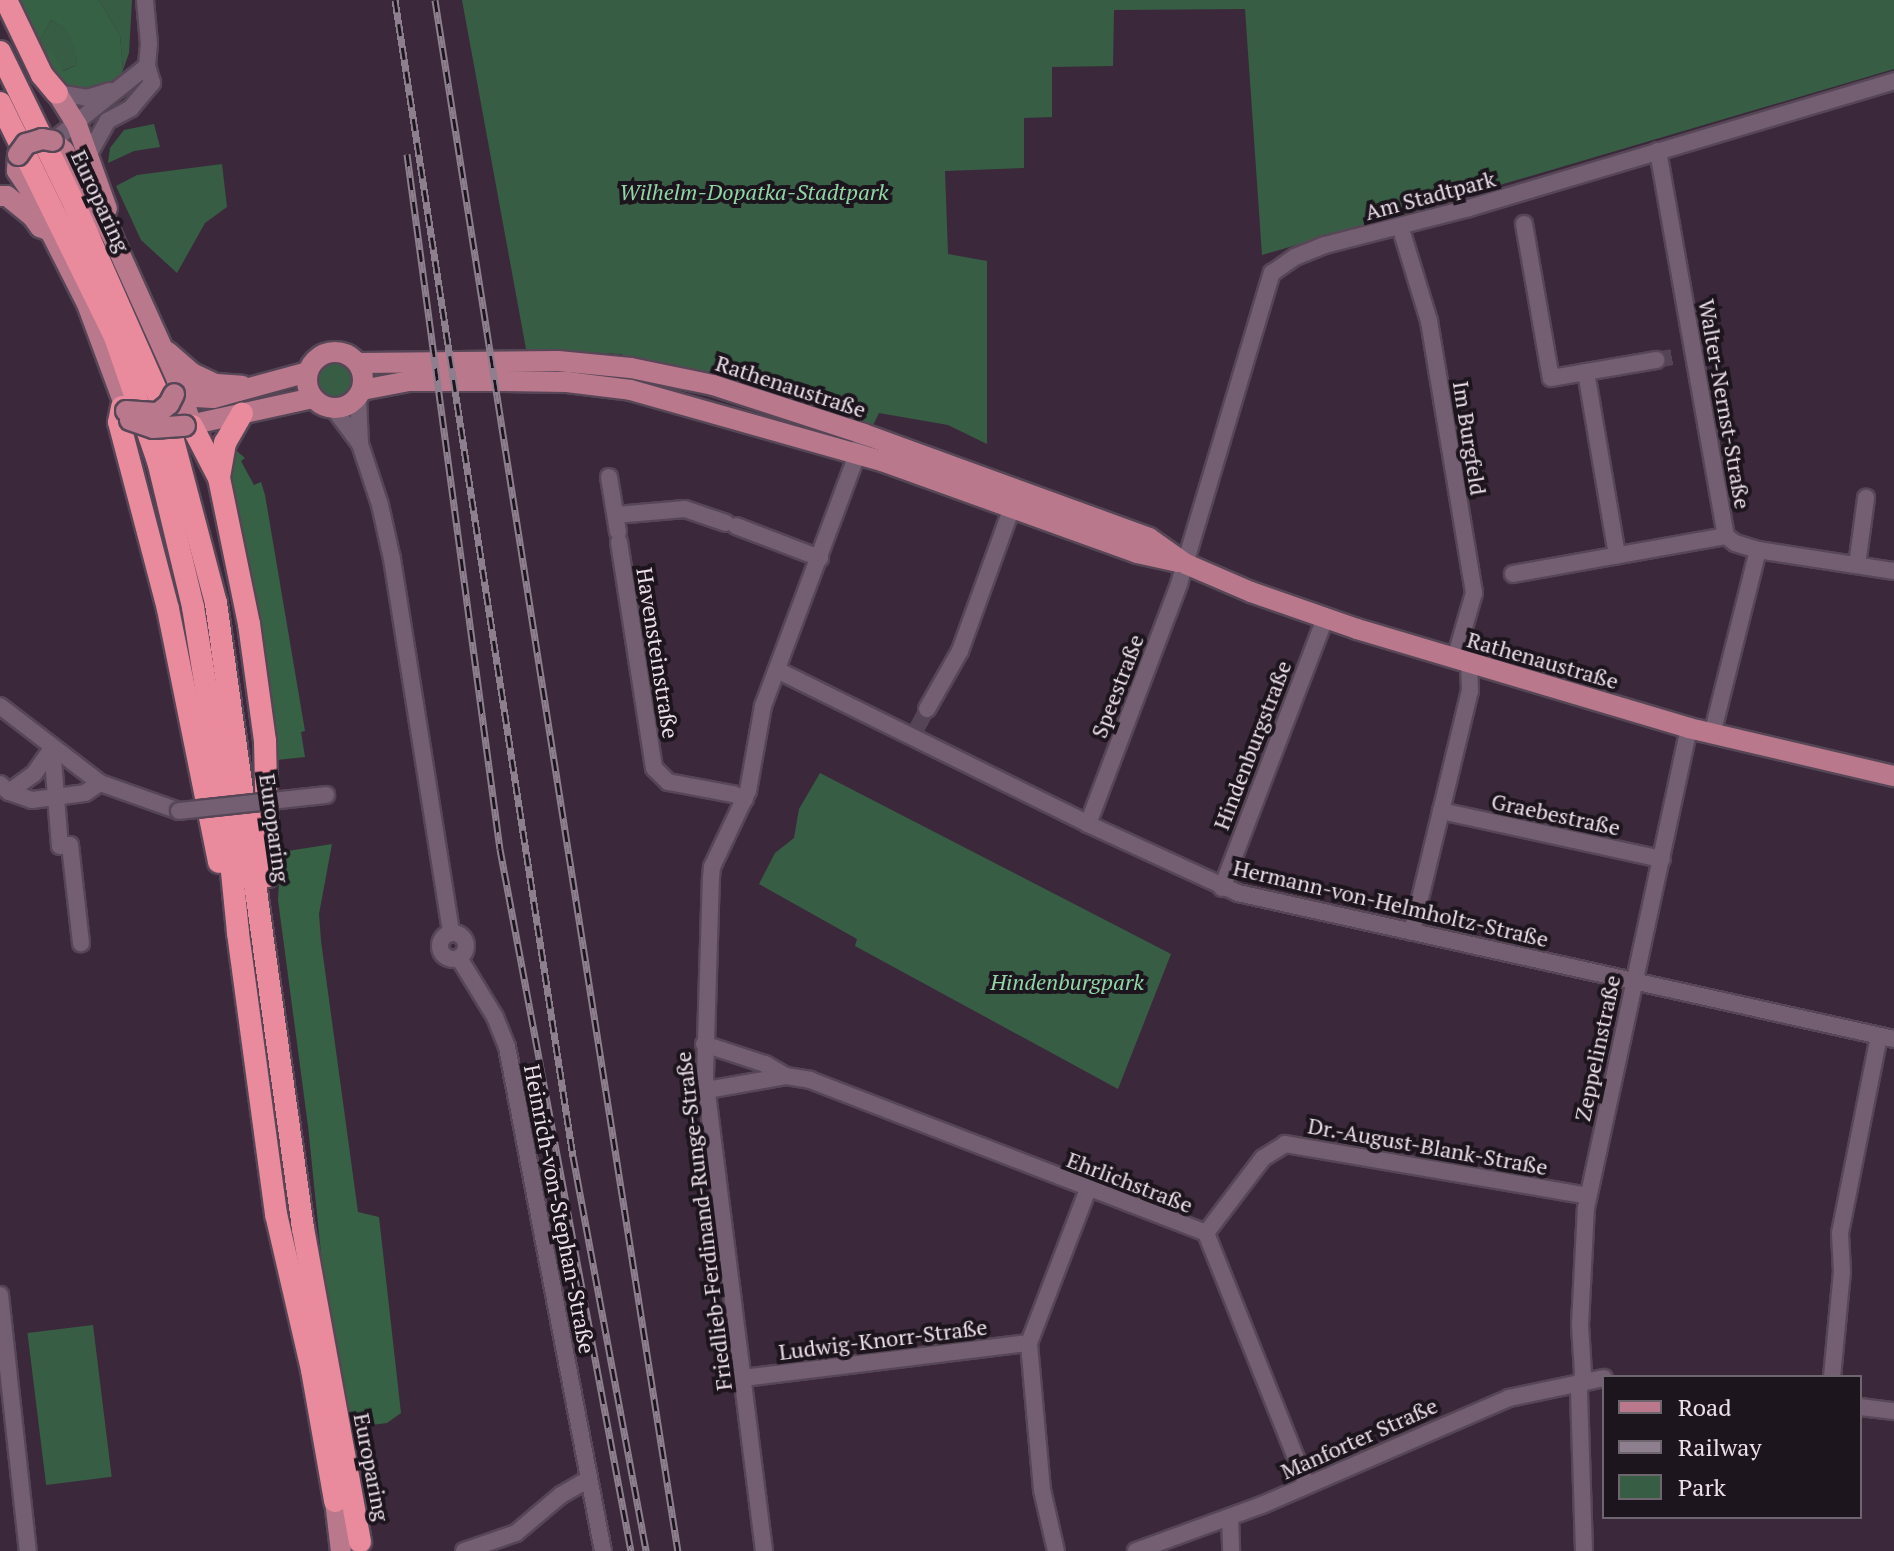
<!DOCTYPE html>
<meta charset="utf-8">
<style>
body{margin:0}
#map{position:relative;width:1894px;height:1551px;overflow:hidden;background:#3b293b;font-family:"PT Serif",serif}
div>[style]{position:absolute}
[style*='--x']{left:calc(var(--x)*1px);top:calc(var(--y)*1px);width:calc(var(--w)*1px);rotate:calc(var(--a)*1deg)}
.green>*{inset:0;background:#385d45;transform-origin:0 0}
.round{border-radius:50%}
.forest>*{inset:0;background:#366145}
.minor-tunnel>*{height:16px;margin-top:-8px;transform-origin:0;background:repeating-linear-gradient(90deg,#545 0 16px,transparent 0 24px)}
.roads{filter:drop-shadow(2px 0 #564656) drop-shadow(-2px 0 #564656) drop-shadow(0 2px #564656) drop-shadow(0 -2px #564656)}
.minor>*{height:16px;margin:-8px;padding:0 8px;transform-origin:8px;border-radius:8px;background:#735e72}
.minor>.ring{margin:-8px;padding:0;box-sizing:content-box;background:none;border:16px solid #735e72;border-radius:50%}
.major>*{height:20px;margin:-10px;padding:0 10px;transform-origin:10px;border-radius:10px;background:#ba788c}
.major>.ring{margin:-10px;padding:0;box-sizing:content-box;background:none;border:20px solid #ba788c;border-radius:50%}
.highway>*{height:22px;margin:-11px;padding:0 11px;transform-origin:11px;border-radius:11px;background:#ea8a9d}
.rail>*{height:7px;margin-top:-3.5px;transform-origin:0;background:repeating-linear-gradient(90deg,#1d151d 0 12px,#8e7f8e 0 24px);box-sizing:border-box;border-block:2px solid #8e7f8e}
.bridges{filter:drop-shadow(2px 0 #564656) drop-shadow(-2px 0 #564656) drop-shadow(0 2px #564656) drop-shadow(0 -2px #564656)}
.minor-bridge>*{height:16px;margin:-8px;padding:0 8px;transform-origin:8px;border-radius:8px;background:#735e72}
.major-bridge>*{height:20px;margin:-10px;padding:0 10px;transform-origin:10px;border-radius:10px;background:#ba788c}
span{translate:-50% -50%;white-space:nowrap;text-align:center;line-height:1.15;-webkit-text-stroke:8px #1d151d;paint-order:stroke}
.park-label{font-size:22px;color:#8fd5a6;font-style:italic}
.street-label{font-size:22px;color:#eadee9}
.legend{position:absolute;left:1602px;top:1375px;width:260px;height:144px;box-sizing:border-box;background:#1d151d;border:2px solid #6f656f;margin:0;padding:10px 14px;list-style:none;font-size:24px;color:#eadee9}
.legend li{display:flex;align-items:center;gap:16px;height:40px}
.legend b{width:40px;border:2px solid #6f656f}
</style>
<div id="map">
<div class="green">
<div style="clip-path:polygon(99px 0,132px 0,129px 53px,123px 70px,120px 36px)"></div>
<div style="clip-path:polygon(462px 0,1894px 0,1894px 69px,1262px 255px,1245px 9px,1114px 10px,1113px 66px,1052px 67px,1052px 117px,1024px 118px,1024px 168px,945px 171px,948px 254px,987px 261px,987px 444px,948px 425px,879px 413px,872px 427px,620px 354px,526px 349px)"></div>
<div style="clip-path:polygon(51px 20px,65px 29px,76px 46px,77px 65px,62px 71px,51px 51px,42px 57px,37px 45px)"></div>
<div style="clip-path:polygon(154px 124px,160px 147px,134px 151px,108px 163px,110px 148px,124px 130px)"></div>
<div style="clip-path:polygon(222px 164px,227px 207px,205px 223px,177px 273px,141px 240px,116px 186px,137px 175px)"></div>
<div class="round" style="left:316px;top:360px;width:36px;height:36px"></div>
<div style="clip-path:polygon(820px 773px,1171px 954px,1118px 1089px,855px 946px,857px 939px,759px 884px,775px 853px,794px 838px,799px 809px)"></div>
<div style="left:93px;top:1325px;width:153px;height:66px;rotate:83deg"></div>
</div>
<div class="forest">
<div style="clip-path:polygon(17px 0,99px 0,120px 36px,123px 70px,119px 78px,84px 91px,62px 85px,42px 57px,51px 50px,63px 71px,77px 65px,75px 46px,65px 29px,51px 20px,37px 45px)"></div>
<div style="clip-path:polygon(232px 447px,245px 458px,241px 461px,254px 485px,261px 482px,265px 495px,305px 731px,301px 732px,305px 757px,277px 760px,259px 614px,229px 472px)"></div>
<div style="clip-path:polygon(332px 844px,319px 914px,321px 941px,358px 1212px,379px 1217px,401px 1413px,387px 1423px,348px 1428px,322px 1263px,308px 1126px,278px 900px,280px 865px,288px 851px)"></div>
</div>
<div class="minor-tunnel">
<div style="--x:1656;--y:360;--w:22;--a:-10"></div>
<div style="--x:917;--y:728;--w:21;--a:-62"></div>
</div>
<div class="roads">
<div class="minor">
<div style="--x:57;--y:93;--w:30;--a:9"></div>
<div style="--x:87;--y:98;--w:24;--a:-17"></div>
<div style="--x:53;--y:141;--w:120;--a:-38.6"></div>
<div style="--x:1658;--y:151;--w:391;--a:80"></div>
<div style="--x:1726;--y:536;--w:11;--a:38"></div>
<div style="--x:1735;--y:543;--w:24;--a:17"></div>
<div style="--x:1758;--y:550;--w:190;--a:104"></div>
<div style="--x:89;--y:154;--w:38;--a:-61"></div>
<div style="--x:107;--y:121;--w:27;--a:-28"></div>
<div style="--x:131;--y:108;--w:33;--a:-50"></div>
<div style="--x:152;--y:83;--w:18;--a:-106"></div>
<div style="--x:147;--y:66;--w:22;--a:-85"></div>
<div style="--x:149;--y:44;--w:44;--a:-95.2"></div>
<div style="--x:1524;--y:224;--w:156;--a:80.1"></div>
<div style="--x:1551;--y:378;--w:107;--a:-9.7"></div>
<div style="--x:1400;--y:226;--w:99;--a:73"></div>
<div style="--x:1429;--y:321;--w:276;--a:80.6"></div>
<div style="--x:1474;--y:593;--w:69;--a:106.1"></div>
<div style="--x:1586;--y:372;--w:186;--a:80.4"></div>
<div style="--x:358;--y:398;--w:46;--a:87.5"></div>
<div style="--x:360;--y:444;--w:64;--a:71.8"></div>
<div style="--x:380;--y:505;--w:55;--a:77.5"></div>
<div style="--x:392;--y:559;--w:379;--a:81"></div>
<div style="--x:334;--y:409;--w:44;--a:53.4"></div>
<div style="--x:609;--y:477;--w:56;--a:80.7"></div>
<div style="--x:616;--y:515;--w:69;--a:-5"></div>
<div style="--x:685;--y:509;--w:43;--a:18.9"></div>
<div style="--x:736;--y:526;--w:90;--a:20.9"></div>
<div style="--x:619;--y:542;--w:229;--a:81.2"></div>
<div style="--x:654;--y:768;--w:20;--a:45"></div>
<div style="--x:668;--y:782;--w:66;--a:10.5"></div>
<div style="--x:733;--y:794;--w:13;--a:23"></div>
<div style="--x:1758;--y:550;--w:138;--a:8.8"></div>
<div style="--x:1857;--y:565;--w:68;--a:-82.3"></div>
<div style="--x:1513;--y:574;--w:216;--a:-10.1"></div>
<div style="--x:777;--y:670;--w:347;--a:26.3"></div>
<div style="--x:1088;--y:824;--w:165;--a:24.7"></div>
<div style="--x:1238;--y:893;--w:672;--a:12.55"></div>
<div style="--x:0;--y:706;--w:126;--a:37.6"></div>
<div style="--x:100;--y:783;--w:84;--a:19.5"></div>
<div style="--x:927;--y:709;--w:67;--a:-60.4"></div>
<div style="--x:960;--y:651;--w:153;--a:-70.1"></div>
<div style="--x:52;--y:747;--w:99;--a:85.4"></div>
<div style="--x:60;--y:846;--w:10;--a:-6"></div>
<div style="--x:70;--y:845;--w:99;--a:83.6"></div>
<div style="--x:0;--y:784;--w:12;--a:42"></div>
<div style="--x:9;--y:792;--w:24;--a:19"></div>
<div style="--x:32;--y:800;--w:53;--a:-7.5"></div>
<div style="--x:85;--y:793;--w:18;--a:-34"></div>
<div style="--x:9;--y:792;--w:31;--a:-36"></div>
<div style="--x:34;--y:774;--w:32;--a:-55"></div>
<div style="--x:1441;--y:811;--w:226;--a:12.3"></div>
<div style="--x:1088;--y:824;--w:257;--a:-69.2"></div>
<div style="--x:1179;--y:584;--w:325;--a:-73.4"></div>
<div style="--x:1272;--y:273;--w:28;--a:-35"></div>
<div style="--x:1295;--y:257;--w:32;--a:-22"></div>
<div style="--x:1325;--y:245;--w:149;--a:-14.4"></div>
<div style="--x:1469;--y:208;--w:444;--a:-16.6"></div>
<div style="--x:1222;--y:888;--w:289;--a:-69.1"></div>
<div style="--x:1412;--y:932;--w:248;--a:-76.5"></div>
<div style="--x:1470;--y:691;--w:27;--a:-92"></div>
<div class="ring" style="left:440px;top:933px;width:10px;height:10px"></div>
<div style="--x:459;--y:958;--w:69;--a:58.6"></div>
<div style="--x:495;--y:1017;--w:32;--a:68"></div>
<div style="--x:507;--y:1047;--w:513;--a:79.22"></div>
<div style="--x:704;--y:1044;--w:64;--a:18.2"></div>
<div style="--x:765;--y:1064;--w:24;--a:30"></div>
<div style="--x:786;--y:1076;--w:24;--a:9"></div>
<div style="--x:810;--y:1080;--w:425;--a:21.1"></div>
<div style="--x:1206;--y:1233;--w:271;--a:68.2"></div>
<div style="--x:707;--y:1090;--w:80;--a:-10"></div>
<div style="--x:1206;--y:1233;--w:94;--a:-52.8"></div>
<div style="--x:1263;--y:1158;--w:26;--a:-32"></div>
<div style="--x:1285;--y:1144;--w:307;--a:9.7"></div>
<div style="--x:0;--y:1295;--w:258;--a:83.8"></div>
<div style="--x:1832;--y:1377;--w:105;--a:-84.6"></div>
<div style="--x:1842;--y:1272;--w:39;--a:-93"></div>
<div style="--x:1840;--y:1233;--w:201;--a:-78.8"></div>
<div style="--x:743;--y:1378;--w:288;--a:-7"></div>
<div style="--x:1860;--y:1407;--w:34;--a:7"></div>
<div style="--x:1230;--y:1517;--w:34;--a:88"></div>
<div style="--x:464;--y:1551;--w:55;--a:-19.1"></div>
<div style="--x:516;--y:1533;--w:59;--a:-40.2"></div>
<div style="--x:561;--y:1495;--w:32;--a:-30"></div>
<div style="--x:764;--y:1551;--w:479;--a:-97.1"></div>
<div style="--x:705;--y:1076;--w:198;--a:-88.3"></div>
<div style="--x:711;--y:878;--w:11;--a:-85"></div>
<div style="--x:712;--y:867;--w:84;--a:-64.7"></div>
<div style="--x:748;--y:791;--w:86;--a:-80"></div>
<div style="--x:763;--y:706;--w:280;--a:-69.5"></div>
<div style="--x:1056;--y:1551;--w:63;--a:-102.9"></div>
<div style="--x:1042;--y:1490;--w:148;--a:-95.1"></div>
<div style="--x:1029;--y:1343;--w:165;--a:-69"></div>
<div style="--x:1136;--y:1551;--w:134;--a:-20.1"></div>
<div style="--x:1262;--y:1505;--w:269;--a:-23.4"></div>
<div style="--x:1509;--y:1398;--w:97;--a:-11.9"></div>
<div style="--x:1584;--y:1551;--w:160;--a:-91.8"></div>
<div style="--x:1579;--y:1391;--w:18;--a:-77"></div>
<div style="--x:1583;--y:1373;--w:48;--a:-93.6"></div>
<div style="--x:1580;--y:1325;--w:117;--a:-87.1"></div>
<div style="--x:1586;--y:1208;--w:491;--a:-77.9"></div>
</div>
<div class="major">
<div style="--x:57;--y:93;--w:38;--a:58"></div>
<div style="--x:77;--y:125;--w:89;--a:70.3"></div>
<div style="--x:53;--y:141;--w:15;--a:42"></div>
<div style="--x:64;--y:151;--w:98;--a:60.5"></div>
<div style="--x:112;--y:236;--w:158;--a:65.7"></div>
<div style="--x:177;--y:380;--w:48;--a:71.9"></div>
<div style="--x:18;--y:155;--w:16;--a:94"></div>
<div style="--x:17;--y:171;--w:61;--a:56.3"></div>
<div style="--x:51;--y:222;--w:9;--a:96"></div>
<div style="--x:50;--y:231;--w:82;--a:63.1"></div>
<div style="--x:87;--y:304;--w:124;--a:69.7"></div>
<div style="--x:0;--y:196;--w:7;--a:0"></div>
<div style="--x:7;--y:196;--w:32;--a:39"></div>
<div style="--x:32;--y:216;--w:14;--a:54"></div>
<div style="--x:40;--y:227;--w:11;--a:22"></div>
<div class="ring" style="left:307px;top:352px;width:36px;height:36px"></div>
<div style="--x:168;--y:352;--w:32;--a:41"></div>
<div style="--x:192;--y:373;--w:26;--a:25"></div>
<div style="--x:216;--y:384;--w:26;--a:4"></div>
<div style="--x:358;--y:363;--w:200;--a:-0.6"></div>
<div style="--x:558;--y:361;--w:73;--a:5.5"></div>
<div style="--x:631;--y:368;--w:84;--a:11.7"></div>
<div style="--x:713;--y:385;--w:159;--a:18"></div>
<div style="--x:864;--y:434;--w:303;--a:20"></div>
<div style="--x:1149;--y:538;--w:45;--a:35.1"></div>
<div style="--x:1186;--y:564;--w:71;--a:23.3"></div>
<div style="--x:1251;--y:592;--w:112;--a:19.2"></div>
<div style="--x:1357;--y:629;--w:346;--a:16.6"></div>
<div style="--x:1689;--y:728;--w:211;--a:13.2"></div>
<div style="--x:177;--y:380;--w:25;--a:43"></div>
<div style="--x:195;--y:397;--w:18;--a:3"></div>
<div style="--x:213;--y:398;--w:98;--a:-15.3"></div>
<div style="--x:362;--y:390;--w:48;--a:-10.8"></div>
<div style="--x:409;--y:381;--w:96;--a:0"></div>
<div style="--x:505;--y:381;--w:62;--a:0.9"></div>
<div style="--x:567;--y:382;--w:64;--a:7.1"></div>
<div style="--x:631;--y:390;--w:261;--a:15.8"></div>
<div style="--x:882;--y:461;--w:271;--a:19.8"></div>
<div style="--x:1137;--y:553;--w:42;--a:12.4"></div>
<div style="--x:185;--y:426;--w:131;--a:-12.3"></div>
<div style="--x:335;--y:1501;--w:50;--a:83.2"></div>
</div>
<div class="highway">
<div style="--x:6;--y:0;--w:83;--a:64.4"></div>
<div style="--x:42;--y:75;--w:23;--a:50"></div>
<div style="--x:0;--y:52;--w:171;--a:64"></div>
<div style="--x:75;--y:206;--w:223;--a:66.2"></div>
<div style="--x:165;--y:410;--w:200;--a:75.2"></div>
<div style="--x:216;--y:603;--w:631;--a:82.08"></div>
<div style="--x:303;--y:1228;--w:319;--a:79.7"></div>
<div style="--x:0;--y:103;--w:261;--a:63.8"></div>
<div style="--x:115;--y:337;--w:131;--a:70.9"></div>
<div style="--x:158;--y:461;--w:150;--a:76.5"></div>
<div style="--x:193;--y:607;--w:208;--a:80.9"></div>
<div style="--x:226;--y:812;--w:122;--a:84.3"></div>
<div style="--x:238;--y:933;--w:284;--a:82.3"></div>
<div style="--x:276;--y:1214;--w:160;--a:77"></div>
<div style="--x:312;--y:1370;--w:133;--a:80"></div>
<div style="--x:122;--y:407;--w:15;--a:101"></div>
<div style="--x:119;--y:422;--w:193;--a:75.3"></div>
<div style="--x:168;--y:609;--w:258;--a:78.6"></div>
<div style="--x:192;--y:426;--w:59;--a:62.6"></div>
<div style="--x:219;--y:478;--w:149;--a:78.4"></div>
<div style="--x:249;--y:624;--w:118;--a:82.2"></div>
<div style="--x:265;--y:741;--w:135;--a:88.7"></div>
<div style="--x:219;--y:477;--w:35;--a:-80"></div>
<div style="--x:225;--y:443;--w:34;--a:-60"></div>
</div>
</div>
<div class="rail">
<div style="--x:395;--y:0;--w:1170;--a:81.25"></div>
<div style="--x:573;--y:1156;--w:402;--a:79.5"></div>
<div style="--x:435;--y:0;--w:1570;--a:81.1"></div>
<div style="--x:407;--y:154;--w:701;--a:82.38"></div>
<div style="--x:500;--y:849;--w:714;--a:79.43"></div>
</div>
<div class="bridges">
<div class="minor-bridge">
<div style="--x:179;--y:811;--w:148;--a:-6.2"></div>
</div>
<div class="major-bridge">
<div style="--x:18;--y:155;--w:14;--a:-54"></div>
<div style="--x:26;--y:144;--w:17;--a:-17"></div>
<div style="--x:42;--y:139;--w:11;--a:10"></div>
<div style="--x:126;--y:411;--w:32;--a:4"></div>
<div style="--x:158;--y:413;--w:14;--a:-39"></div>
<div style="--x:169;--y:404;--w:11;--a:-63"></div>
<div style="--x:130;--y:420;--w:24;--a:19"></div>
<div style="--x:153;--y:428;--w:32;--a:-4"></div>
</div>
</div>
<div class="park-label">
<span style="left:754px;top:192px">Wilhelm-Dopatka-Stadtpark</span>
<span style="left:1067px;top:982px">Hindenburgpark</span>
</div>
<div class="street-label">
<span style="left:1430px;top:195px;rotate:-15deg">Am Stadtpark</span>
<span style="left:101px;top:201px;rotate:65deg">Europaring</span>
<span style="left:791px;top:386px;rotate:18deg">Rathenaustraße</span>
<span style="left:1725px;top:404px;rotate:80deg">Walter-Nernst-Straße</span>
<span style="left:1470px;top:438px;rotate:81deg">Im Burgfeld</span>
<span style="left:658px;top:653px;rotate:81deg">Havensteinstraße</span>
<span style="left:1543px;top:660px;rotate:16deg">Rathenaustraße</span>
<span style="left:1117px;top:686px;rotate:-69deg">Speestraße</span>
<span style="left:1252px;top:745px;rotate:-69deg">Hindenburgstraße</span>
<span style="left:1556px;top:814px;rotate:12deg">Graebestraße</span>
<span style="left:275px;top:828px;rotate:82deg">Europaring</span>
<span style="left:1391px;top:903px;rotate:13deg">Hermann-von-Helmholtz-Straße</span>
<span style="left:1597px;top:1048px;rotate:-78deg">Zeppelinstraße</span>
<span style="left:1428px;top:1146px;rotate:10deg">Dr.-August-Blank-Straße</span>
<span style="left:1130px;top:1182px;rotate:21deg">Ehrlichstraße</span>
<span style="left:560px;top:1209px;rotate:79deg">Heinrich-von-Stephan-Straße</span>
<span style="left:703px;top:1221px;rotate:-97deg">Friedlieb-Ferdinand-Runge-Straße</span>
<span style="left:883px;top:1339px;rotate:-7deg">Ludwig-Knorr-Straße</span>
<span style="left:1359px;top:1438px;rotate:-24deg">Manforter Straße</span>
<span style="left:372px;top:1467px;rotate:79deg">Europaring</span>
</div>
<ul class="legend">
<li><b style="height:10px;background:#ba788c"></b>Road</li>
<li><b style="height:10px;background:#8e7f8e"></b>Railway</li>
<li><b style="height:22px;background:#385d45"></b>Park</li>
</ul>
</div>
